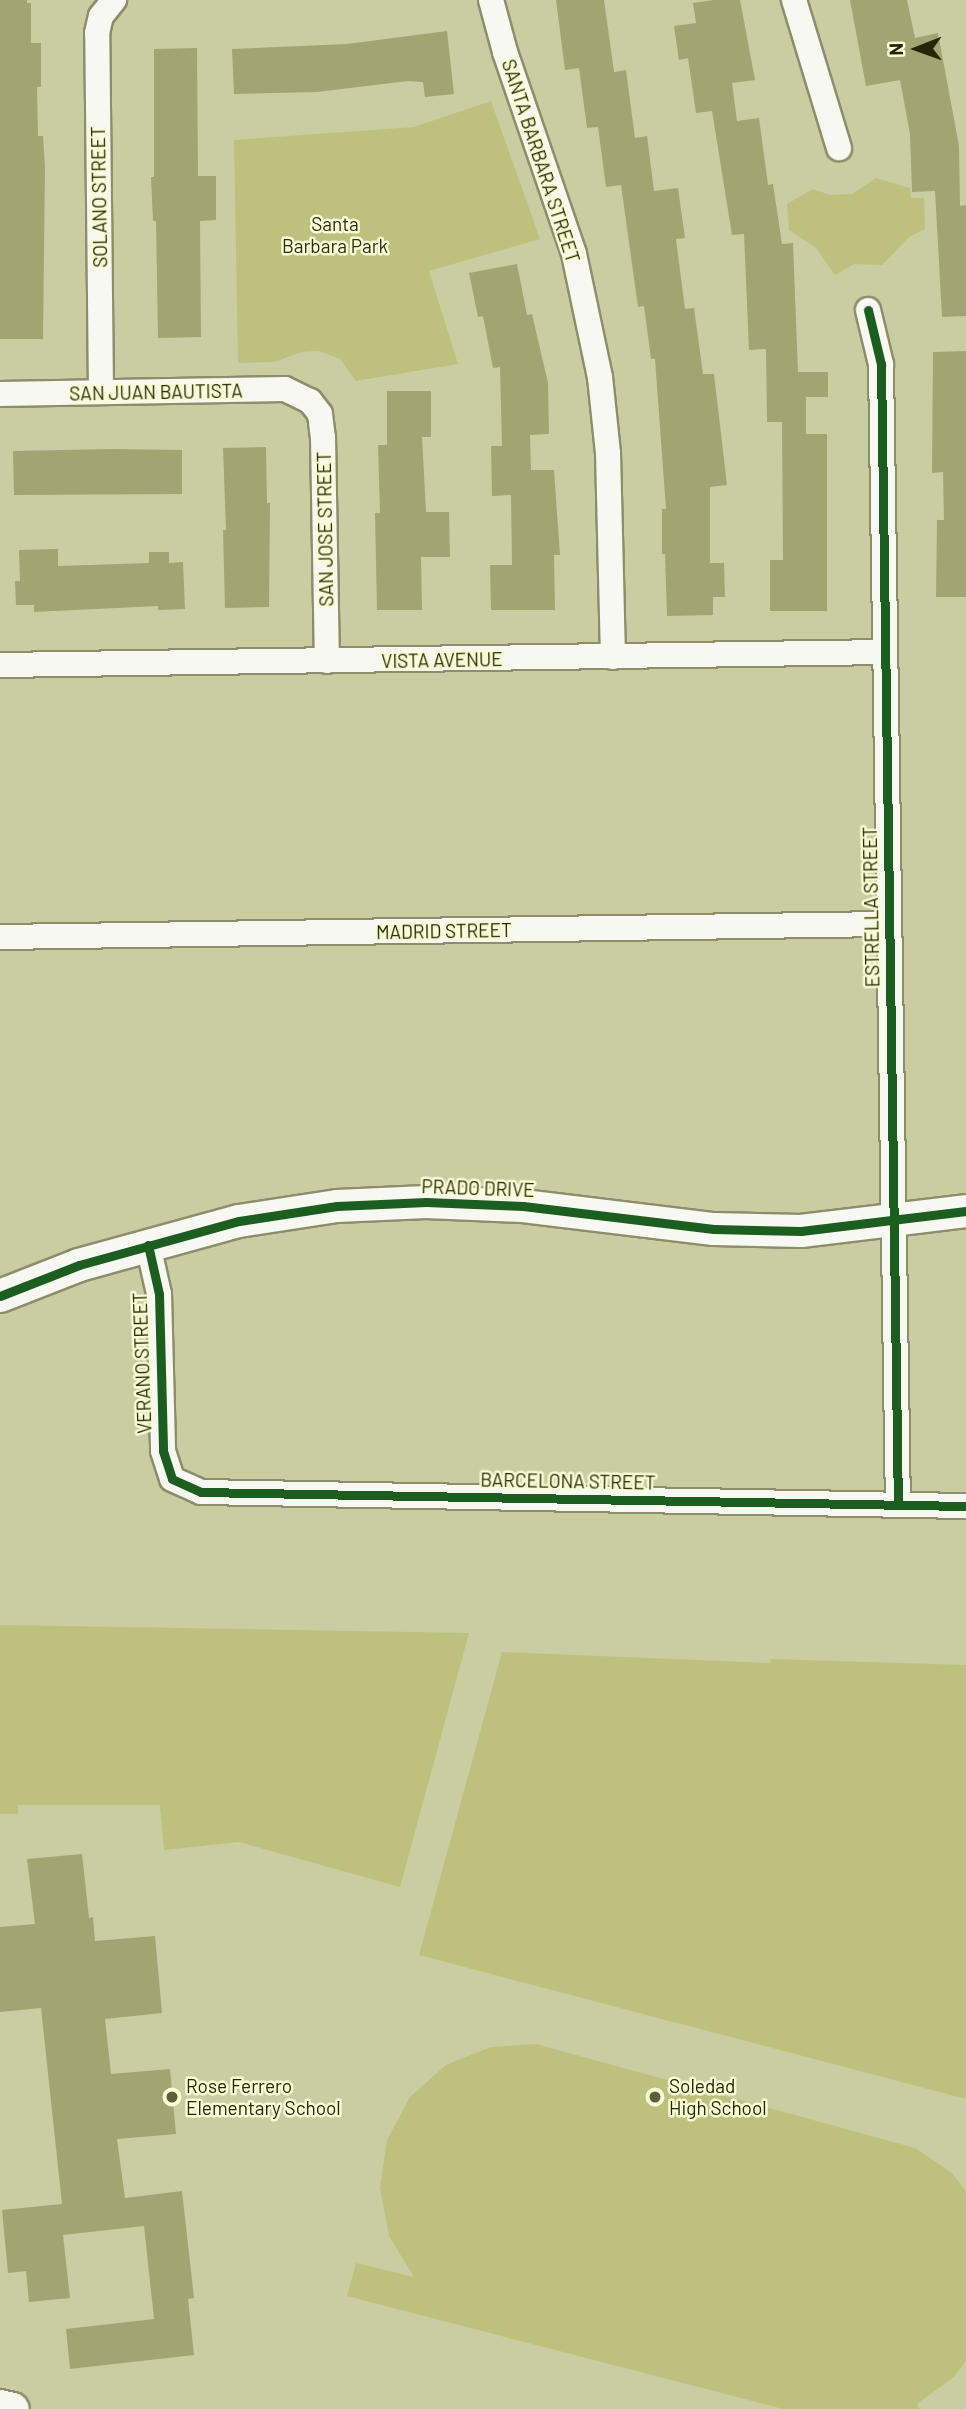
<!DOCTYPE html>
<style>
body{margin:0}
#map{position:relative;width:966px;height:2409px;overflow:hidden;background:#cacda1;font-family:Barlow,sans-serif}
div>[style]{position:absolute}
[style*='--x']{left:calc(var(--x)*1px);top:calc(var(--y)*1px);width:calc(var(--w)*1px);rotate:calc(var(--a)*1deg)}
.green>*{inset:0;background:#bdc17d}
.building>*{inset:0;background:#a2a571}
.roads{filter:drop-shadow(2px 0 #8c8e6b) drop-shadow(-2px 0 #8c8e6b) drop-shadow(0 2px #8c8e6b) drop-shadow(0 -2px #8c8e6b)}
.minor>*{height:24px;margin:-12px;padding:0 12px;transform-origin:12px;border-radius:12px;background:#f7f8f1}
.tertiary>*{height:32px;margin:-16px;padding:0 16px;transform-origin:16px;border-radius:16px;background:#f7f8f1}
.cycleway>*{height:9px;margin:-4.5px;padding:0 4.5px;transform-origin:4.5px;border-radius:4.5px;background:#1b5e20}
.dots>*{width:19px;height:19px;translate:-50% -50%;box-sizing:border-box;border:4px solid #f9fdd5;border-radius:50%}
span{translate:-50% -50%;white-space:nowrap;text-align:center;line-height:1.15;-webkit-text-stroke:5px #f9fdd5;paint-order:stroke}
.street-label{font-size:19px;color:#242604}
.park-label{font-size:19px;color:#2b2d15}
.poi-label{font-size:19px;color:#242604}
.left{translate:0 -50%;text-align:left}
.north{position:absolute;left:882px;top:14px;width:70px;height:70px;-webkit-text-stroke:5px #f9fdd5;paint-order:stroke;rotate:269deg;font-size:19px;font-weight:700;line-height:28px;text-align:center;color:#242604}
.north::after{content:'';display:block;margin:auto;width:24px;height:32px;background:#242604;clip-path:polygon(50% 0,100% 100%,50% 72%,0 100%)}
</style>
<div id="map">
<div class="green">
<div style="clip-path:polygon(491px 101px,540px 239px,429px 271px,458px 364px,356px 381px,340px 359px,319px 351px,302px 352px,274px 362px,238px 363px,234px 140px,414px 127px)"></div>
<div style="clip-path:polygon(876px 178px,910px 188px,911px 198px,924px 198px,925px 229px,909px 237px,882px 265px,854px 264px,835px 275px,816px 248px,789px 230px,787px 204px,813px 189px,830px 195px,852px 194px)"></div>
<div style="clip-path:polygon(0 1625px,469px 1633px,400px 1887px,239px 1842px,164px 1850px,160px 1805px,18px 1805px,18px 1814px,0 1814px)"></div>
<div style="clip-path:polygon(502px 1652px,770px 1663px,771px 1659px,966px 1665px,966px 2099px,419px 1955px)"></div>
<div style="clip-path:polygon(536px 2044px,915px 2148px,952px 2173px,966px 2191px,966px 2361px,954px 2377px,918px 2403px,917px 2408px,921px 2409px,783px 2409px,347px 2296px,356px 2263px,414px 2277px,389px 2236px,380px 2188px,387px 2140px,410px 2097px,446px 2065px,491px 2047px)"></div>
</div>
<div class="building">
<div style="clip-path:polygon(0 0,27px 0,27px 3px,31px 3px,31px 43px,41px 43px,41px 87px,37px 87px,38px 136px,43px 136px,45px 168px,43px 339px,0 339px)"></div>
<div style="clip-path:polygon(556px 0,604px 0,614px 72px,626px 70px,635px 138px,647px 136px,654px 191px,678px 188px,685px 238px,676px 239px,685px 309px,694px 308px,703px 374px,714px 374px,727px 485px,710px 487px,710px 563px,724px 563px,725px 597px,713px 597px,713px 615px,667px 616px,665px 554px,662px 554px,662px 509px,666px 509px,655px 359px,651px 359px,644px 306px,638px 307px,621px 185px,606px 187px,598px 127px,587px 128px,579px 68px,565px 70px)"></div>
<div style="clip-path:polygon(714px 0,740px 0,755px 80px,732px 83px,737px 121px,759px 118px,768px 185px,773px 184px,782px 244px,793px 243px,798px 372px,828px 372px,828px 397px,806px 397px,806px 434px,827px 434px,827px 611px,770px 611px,770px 560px,783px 560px,782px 422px,767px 422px,766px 349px,749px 350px,744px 234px,732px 235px,712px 111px,696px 113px,688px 58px,679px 60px,674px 26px,696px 23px,693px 3px)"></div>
<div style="clip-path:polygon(850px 0,907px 0,915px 38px,938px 33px,959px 146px,960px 206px,966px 205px,966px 316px,942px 317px,935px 191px,912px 192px,910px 134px,900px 80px,866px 86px)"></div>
<div style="clip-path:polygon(447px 31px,454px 94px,425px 97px,423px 82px,408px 81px,317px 92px,234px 94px,232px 49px,347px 44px)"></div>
<div style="clip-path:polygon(197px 48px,198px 176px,216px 176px,216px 220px,200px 221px,201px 337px,158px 338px,156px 221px,153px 221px,151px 177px,154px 177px,154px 49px)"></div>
<div style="clip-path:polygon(517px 264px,527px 315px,532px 314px,548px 383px,549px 434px,530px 435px,531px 470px,554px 470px,560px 555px,554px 555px,555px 610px,491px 610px,490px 565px,512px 565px,511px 495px,492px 496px,491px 446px,502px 446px,500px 367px,493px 368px,483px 316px,478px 317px,469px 273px)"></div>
<div style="clip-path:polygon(966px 351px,966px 597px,936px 597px,937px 520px,944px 520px,943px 472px,932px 473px,933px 352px)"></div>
<div style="clip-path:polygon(387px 391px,431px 391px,431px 437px,422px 437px,426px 512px,449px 512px,450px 557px,421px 557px,422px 610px,377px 610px,375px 513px,380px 513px,378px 445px,387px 445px)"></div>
<div style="clip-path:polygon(266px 447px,267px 503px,270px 503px,269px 607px,225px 608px,223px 530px,226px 530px,223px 448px)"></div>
<div style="clip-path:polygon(112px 449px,182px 450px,182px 494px,14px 495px,13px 451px)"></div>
<div style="clip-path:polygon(58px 549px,58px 566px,149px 563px,149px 552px,169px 552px,169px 563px,183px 562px,185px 609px,158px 610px,158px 606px,34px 612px,34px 605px,16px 605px,15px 581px,20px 581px,19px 550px)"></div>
<div style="clip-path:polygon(82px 1854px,89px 1918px,93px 1917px,95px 1941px,155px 1936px,162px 2013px,105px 2019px,111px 2074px,170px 2069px,176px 2134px,117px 2139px,125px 2198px,182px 2191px,194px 2298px,188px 2299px,194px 2355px,70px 2369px,66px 2329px,154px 2319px,144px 2226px,63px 2235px,70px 2298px,29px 2302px,26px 2271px,8px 2273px,2px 2210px,62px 2204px,41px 2008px,0 2012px,0 1927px,35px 1924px,27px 1859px)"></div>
</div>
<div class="roads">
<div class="minor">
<div style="--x:491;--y:0;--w:54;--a:74.9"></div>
<div style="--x:505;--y:52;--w:213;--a:71.1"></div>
<div style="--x:574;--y:254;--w:126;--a:78.1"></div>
<div style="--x:600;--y:377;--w:76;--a:84"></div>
<div style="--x:608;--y:453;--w:204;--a:88.6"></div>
<div style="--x:794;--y:0;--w:155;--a:73.1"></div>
<div style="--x:868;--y:310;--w:56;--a:76.5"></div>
<div style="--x:881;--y:364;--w:1141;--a:89.15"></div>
<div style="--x:101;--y:392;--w:359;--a:-90.6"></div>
<div style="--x:97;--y:33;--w:17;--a:-77"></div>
<div style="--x:101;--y:16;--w:21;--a:-51"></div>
<div style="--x:0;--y:394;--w:285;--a:-1"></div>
<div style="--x:285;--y:389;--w:28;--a:26"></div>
<div style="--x:310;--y:401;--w:16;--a:52"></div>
<div style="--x:320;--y:414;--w:23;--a:83"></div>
<div style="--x:323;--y:437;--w:224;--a:89"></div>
<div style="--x:0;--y:665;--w:883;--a:-0.84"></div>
<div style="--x:0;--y:937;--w:889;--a:-0.84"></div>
<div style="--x:148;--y:1245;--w:50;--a:77.3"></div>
<div style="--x:159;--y:1294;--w:157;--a:88.5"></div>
<div style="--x:163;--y:1451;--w:29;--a:72"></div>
<div style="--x:172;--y:1479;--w:32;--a:24"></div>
<div style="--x:201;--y:1492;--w:765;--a:1.05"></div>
</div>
<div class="tertiary">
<div style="--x:0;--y:1296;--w:85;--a:-21.4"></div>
<div style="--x:79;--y:1265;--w:166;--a:-15.4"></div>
<div style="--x:239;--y:1221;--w:99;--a:-8.7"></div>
<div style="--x:337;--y:1206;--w:89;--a:-2.6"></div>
<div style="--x:426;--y:1202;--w:97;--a:2.4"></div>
<div style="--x:523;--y:1206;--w:192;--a:6.9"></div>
<div style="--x:714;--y:1229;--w:87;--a:1.3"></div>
<div style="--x:801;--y:1231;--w:166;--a:-6.9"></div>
<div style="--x:0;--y:2406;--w:13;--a:13"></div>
</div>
</div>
<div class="cycleway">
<div style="--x:868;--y:310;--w:56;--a:76.5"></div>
<div style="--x:881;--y:364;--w:1141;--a:89.15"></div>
<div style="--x:148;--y:1245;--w:50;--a:77.3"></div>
<div style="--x:159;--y:1294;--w:157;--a:88.5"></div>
<div style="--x:163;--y:1451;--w:29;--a:72"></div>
<div style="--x:172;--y:1479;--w:32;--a:24"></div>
<div style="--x:201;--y:1492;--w:765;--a:1.05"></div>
<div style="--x:0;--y:1296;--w:85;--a:-21.4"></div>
<div style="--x:79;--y:1265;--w:166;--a:-15.4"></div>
<div style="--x:239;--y:1221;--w:99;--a:-8.7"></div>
<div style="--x:337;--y:1206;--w:89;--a:-2.6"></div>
<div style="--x:426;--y:1202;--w:97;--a:2.4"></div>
<div style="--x:523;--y:1206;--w:192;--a:6.9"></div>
<div style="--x:714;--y:1229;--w:87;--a:1.3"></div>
<div style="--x:801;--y:1231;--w:166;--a:-6.9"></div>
</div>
<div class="dots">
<div style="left:172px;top:2097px;background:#5e603b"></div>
<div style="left:655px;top:2097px;background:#5e603b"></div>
</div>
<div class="street-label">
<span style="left:541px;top:161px;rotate:72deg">SANTA BARBARA STREET</span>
<span style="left:99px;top:197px;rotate:-91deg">SOLANO STREET</span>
<span style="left:156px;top:392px;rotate:-1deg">SAN JUAN BAUTISTA</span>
<span style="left:325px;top:529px;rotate:-91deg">SAN JOSE STREET</span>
<span style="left:442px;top:660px;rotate:-1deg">VISTA AVENUE</span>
<span style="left:871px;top:907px;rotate:-91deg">ESTRELLA STREET</span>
<span style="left:444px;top:931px;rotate:-1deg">MADRID STREET</span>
<span style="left:478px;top:1188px;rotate:2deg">PRADO DRIVE</span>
<span style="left:142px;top:1363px;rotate:-92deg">VERANO STREET</span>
<span style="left:568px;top:1481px;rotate:1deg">BARCELONA STREET</span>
</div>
<div class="park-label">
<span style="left:335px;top:235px">Santa<br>Barbara Park</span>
</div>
<div class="poi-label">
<span class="left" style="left:186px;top:2097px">Rose Ferrero<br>Elementary School</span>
<span class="left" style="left:669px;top:2097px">Soledad<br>High School</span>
</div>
<div class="north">N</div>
</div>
